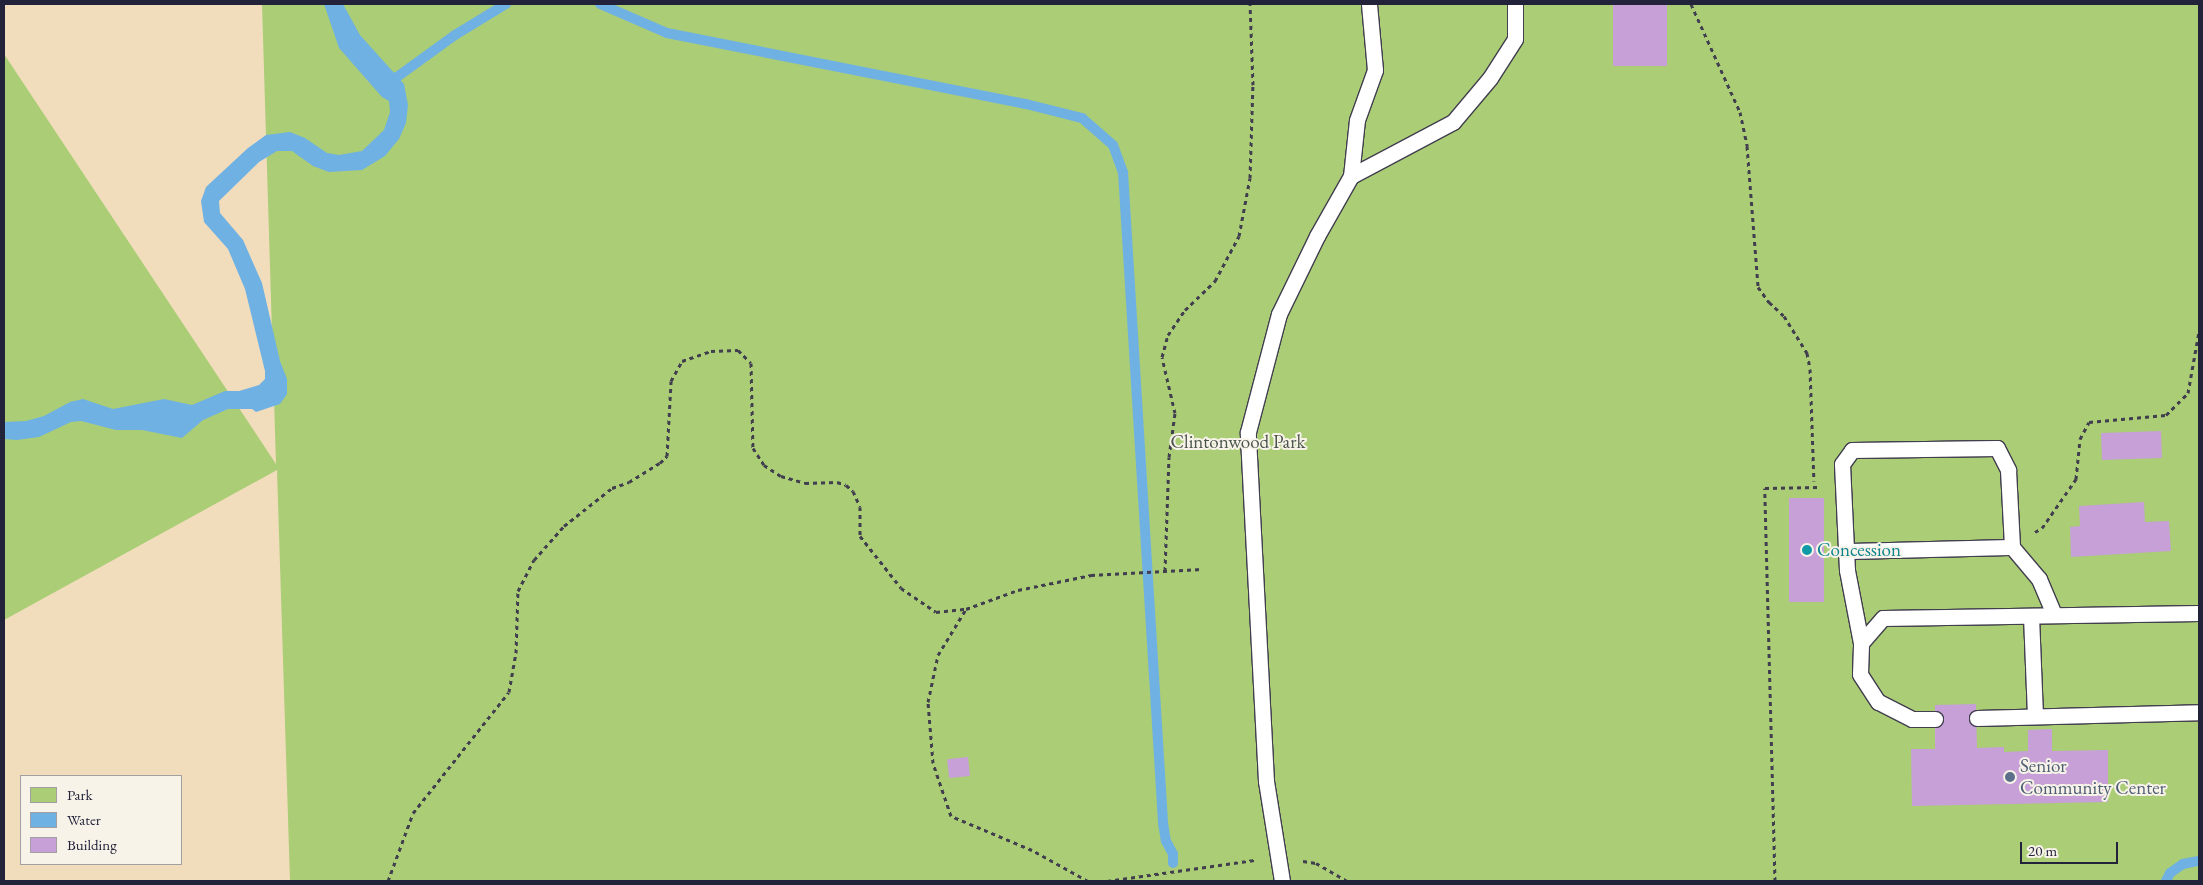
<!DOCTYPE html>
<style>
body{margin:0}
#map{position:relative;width:2203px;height:885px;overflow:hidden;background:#f1ddbc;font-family:"EB Garamond",serif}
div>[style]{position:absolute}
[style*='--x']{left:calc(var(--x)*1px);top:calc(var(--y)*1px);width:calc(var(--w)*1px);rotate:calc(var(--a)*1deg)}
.green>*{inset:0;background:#aacd76}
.water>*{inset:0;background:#70b1e4}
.stream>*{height:10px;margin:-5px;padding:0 5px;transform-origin:5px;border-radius:5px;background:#70b1e4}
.building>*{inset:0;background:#c6a0d7;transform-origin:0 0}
.path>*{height:3px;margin-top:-1.5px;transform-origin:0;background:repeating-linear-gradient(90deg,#413e4e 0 4px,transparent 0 8px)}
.roads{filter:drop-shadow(1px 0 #413e4e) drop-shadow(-1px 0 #413e4e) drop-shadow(0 1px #413e4e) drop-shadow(0 -1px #413e4e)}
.service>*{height:15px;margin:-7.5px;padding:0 7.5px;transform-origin:7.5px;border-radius:7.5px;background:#fff}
.dots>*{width:14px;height:14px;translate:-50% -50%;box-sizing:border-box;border:2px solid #f7f3e8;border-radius:50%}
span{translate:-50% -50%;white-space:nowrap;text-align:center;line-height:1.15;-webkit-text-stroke:4px #f7f3e8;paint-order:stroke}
.park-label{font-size:19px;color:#4b554d}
.culture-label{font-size:19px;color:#0d838f}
.left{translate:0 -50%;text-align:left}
.service-label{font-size:19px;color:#4e5e75}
.frame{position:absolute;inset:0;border:5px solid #22223b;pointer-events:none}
.legend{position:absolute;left:20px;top:775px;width:162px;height:90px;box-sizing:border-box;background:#f7f3e8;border:1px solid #a29fa3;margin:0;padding:6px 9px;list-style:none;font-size:15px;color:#22223b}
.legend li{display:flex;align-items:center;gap:10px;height:25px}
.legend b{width:25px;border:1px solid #a29fa3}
.scale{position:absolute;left:2020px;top:842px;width:98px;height:22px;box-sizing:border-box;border:2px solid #22223b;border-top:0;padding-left:6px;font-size:15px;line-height:18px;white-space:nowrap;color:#22223b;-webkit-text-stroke:4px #f7f3e8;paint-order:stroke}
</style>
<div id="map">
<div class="green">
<div style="clip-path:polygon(262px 4px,2199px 4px,2199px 881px,290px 881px,277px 470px,4px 620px,4px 54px,276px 464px)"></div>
</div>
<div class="water">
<div style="clip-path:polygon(324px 4px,343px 4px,360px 35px,404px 84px,408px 105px,406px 123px,399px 139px,385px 156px,362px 170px,329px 172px,313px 166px,292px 151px,277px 151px,259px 162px,219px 201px,220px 213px,243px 240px,262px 283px,280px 361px,287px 379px,287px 394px,280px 404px,256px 412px,252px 409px,228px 409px,203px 420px,182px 438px,142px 430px,116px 430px,81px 421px,71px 422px,39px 437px,17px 440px,4px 439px,4px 422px,26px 421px,44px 416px,70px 402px,83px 399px,113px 409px,164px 399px,192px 405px,225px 391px,239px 391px,259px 385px,265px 379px,265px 371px,245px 289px,228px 249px,204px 222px,201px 201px,206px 187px,248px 148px,266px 135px,290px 132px,305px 138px,327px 153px,339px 155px,362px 151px,384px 130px,390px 112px,389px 101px,382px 97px,339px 48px)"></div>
</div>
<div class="stream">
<div style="--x:600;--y:4;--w:73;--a:23.4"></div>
<div style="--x:667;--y:33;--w:366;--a:11.2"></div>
<div style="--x:1026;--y:104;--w:58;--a:14"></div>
<div style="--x:1082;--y:118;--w:41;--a:41.1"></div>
<div style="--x:1113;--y:145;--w:29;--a:70"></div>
<div style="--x:1123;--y:172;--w:652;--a:86.48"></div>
<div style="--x:1163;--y:823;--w:18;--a:81"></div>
<div style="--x:1166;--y:841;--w:15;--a:62"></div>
<div style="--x:1173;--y:854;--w:9;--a:90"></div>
<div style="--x:388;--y:85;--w:12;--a:-42"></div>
<div style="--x:397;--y:77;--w:72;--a:-35.9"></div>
<div style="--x:455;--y:35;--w:60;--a:-31.3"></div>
<div style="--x:2166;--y:881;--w:9;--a:-63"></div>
<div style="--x:2170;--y:873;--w:16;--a:-35"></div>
<div style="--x:2183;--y:864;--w:16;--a:-11"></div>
</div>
<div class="building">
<div style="left:1613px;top:4px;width:54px;height:62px"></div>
<div style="left:2161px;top:431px;width:27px;height:60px;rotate:88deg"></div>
<div style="left:1824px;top:498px;width:104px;height:35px;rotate:90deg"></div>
<div style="clip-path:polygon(2144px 502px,2145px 522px,2169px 521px,2171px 551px,2071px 557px,2070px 527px,2080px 526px,2079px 506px)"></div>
<div style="clip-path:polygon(1976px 704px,1977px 748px,2004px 747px,2004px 752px,2028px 751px,2028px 730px,2052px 729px,2052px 751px,2108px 750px,2108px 802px,1912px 806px,1911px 749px,1935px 749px,1935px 705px)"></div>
<div style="left:968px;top:757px;width:19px;height:21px;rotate:84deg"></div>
</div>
<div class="path">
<div style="--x:1691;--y:4;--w:119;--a:65.6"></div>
<div style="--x:1740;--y:112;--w:35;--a:78"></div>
<div style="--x:1747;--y:146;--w:141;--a:85.5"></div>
<div style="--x:1758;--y:287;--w:19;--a:54"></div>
<div style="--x:1769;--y:302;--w:21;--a:43"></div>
<div style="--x:1784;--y:316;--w:44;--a:58.1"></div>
<div style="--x:1807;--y:353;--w:16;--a:79"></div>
<div style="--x:1810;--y:369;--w:112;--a:88"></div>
<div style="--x:2035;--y:532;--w:8;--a:-30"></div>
<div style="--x:2042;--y:528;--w:60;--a:-55.2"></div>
<div style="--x:2076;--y:479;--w:40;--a:-84.3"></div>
<div style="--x:2080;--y:439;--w:19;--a:-62"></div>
<div style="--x:2089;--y:422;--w:77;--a:-5.2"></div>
<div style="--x:2166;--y:415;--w:31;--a:-45"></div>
<div style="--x:2188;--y:393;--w:63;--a:-79.9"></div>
<div style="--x:1165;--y:571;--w:114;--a:-88"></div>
<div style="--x:1169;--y:457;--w:44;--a:-82.2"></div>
<div style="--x:1175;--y:413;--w:57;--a:-103.1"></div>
<div style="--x:1162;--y:357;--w:23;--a:-75"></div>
<div style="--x:1168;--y:335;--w:30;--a:-56"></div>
<div style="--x:1185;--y:310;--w:42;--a:-44"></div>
<div style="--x:1215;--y:281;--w:51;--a:-61.9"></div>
<div style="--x:1239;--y:236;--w:59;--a:-79.3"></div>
<div style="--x:1250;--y:178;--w:93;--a:-88.2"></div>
<div style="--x:1253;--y:85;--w:81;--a:-92.1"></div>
<div style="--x:1303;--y:861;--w:13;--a:9"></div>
<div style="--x:1316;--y:863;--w:36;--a:30"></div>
<div style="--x:388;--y:881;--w:72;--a:-69.8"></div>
<div style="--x:413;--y:813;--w:154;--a:-51.6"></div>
<div style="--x:509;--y:692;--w:40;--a:-80"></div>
<div style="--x:516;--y:653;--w:62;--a:-88.2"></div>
<div style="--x:518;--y:591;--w:35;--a:-63"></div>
<div style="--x:534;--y:560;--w:45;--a:-48.6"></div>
<div style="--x:564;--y:526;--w:61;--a:-38.4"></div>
<div style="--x:612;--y:488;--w:18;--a:-19"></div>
<div style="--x:629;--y:482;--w:36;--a:-32"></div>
<div style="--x:660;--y:463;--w:10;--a:-45"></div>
<div style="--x:667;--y:456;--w:75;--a:-86.9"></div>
<div style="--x:671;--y:381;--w:23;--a:-61"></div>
<div style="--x:682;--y:361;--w:31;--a:-19"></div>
<div style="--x:711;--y:351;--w:27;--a:-2"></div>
<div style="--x:738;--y:350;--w:18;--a:45"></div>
<div style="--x:751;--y:363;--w:85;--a:88.7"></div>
<div style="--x:753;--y:448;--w:20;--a:57"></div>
<div style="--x:764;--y:465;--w:20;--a:33"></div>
<div style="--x:781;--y:476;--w:25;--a:16"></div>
<div style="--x:805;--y:483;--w:32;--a:-2"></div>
<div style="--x:837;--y:482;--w:9;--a:18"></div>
<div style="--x:846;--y:485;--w:9;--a:41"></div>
<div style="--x:853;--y:491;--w:17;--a:66"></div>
<div style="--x:860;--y:507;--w:29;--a:90"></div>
<div style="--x:860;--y:536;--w:66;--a:51.7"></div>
<div style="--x:901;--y:588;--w:42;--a:34.4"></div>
<div style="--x:936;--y:612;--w:30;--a:-6"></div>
<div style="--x:1088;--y:881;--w:64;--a:-151"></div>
<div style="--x:1032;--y:850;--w:88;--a:-157.2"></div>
<div style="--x:951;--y:816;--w:56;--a:-108.8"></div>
<div style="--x:933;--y:763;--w:61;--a:-94.7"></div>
<div style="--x:928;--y:702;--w:48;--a:-78"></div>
<div style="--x:938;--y:655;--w:54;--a:-58.7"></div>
<div style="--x:966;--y:609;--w:55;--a:-20.1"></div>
<div style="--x:1018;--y:590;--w:75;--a:-11.6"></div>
<div style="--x:1091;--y:575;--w:111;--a:-3.1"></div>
<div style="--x:1107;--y:881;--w:149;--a:-8.1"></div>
<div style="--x:1775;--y:881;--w:393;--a:-91.5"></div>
<div style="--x:1765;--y:488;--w:54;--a:-1.1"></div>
</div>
<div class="roads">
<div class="service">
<div style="--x:1351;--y:176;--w:115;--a:-27.9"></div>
<div style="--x:1453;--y:122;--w:57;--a:-49.9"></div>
<div style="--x:1490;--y:78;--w:46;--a:-57.3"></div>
<div style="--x:1515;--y:39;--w:35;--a:-90"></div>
<div style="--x:1847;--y:551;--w:165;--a:-1.4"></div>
<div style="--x:2031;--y:616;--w:100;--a:87.7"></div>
<div style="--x:1861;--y:643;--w:74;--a:-100.9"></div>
<div style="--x:1847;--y:570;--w:106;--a:-92.7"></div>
<div style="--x:1842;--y:464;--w:17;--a:-54"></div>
<div style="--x:1852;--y:450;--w:145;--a:-0.8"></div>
<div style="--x:1997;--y:448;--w:25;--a:63"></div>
<div style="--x:2008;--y:470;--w:77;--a:87"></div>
<div style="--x:2012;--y:547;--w:42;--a:49.8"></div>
<div style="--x:2039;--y:579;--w:39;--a:67"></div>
<div style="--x:1977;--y:718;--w:222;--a:-1.5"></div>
<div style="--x:1935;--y:719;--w:23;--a:180"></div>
<div style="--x:1912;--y:719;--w:38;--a:-153"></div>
<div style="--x:1878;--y:702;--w:33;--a:-123"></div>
<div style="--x:1860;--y:674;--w:31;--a:-88"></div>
<div style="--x:1861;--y:643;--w:33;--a:-49"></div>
<div style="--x:1883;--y:618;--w:316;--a:-0.9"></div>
<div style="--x:1282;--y:881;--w:101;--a:-99.1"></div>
<div style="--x:1266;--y:781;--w:349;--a:-93"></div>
<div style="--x:1248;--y:432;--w:122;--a:-75.3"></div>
<div style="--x:1279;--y:314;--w:87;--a:-64"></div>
<div style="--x:1317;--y:236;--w:69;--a:-60.5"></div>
<div style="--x:1351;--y:176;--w:56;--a:-83.9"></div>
<div style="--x:1357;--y:120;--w:53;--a:-70.2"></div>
<div style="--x:1375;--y:70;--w:66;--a:-95.2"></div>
</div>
</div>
<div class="dots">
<div style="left:1807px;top:550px;background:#0f9aa8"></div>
<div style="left:2010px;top:777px;background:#5c6f8a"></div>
</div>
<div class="park-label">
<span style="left:1238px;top:442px">Clintonwood Park</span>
</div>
<div class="culture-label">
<span class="left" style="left:1817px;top:550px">Concession</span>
</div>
<div class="service-label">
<span class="left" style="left:2020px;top:777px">Senior<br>Community Center</span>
</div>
<div class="frame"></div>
<ul class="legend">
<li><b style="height:14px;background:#aacd76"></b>Park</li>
<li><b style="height:14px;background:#70b1e4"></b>Water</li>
<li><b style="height:14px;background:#c6a0d7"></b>Building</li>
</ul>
<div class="scale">20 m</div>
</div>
